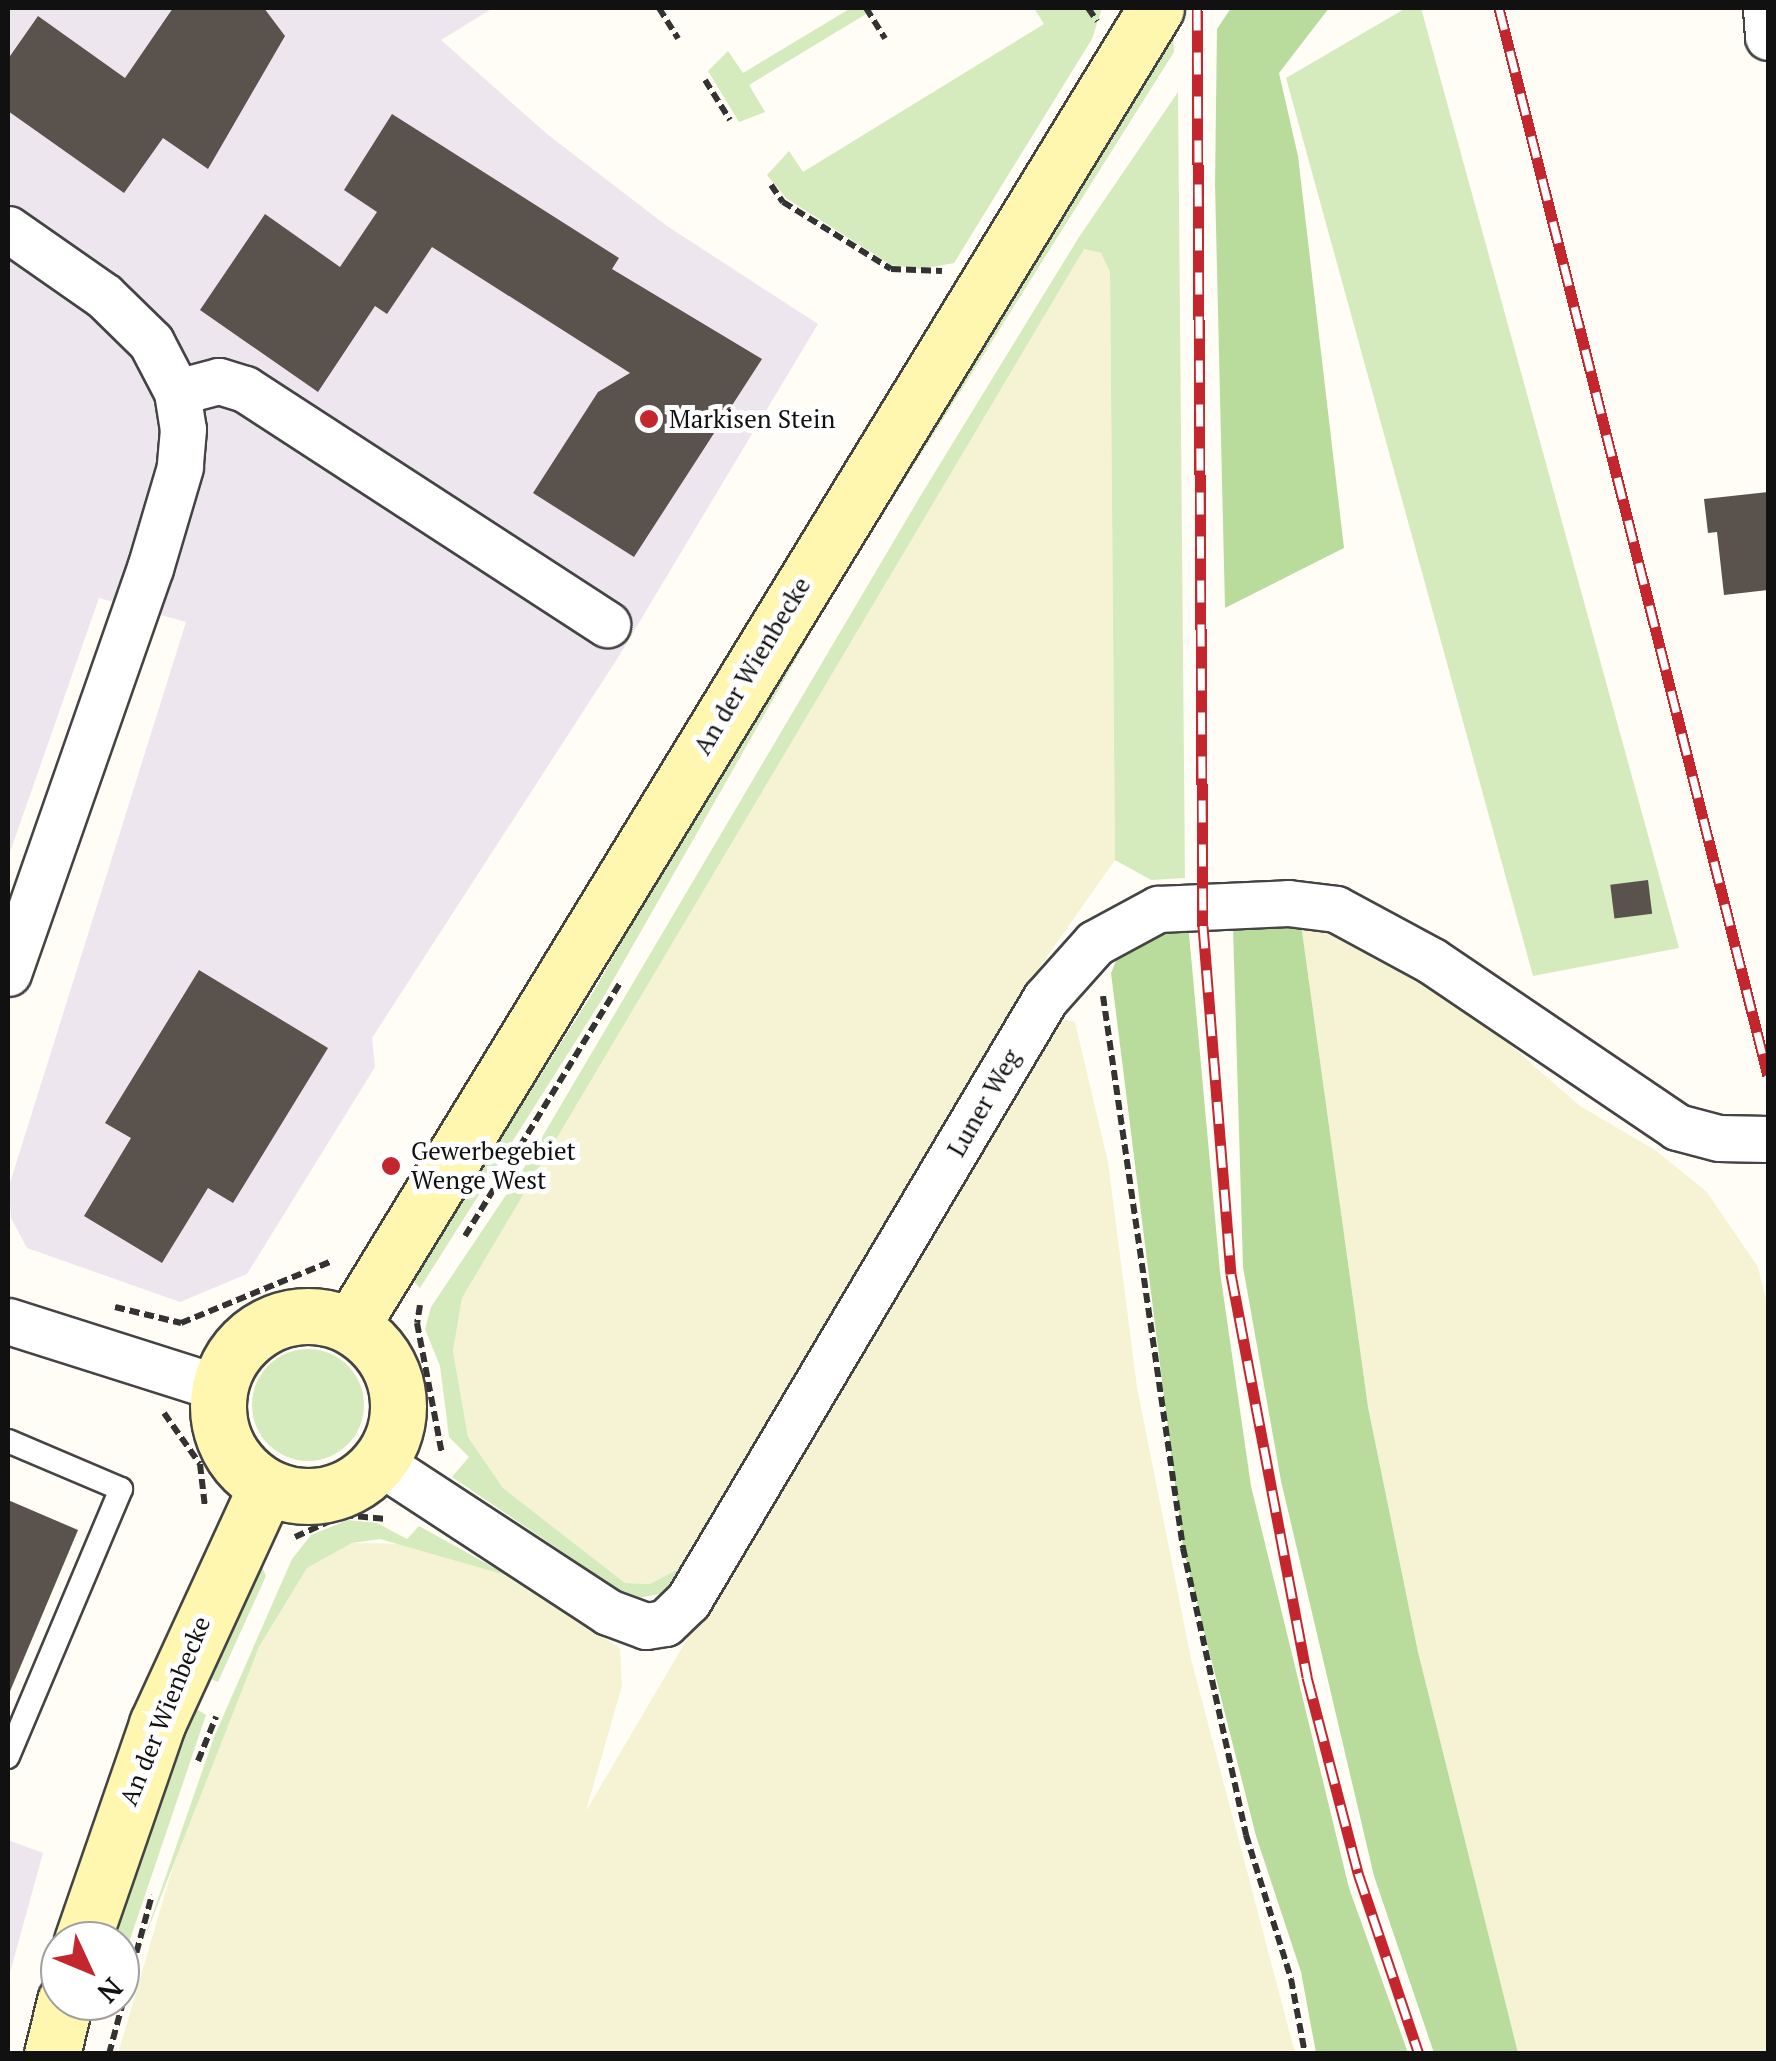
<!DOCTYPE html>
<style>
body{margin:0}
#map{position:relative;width:1776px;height:2061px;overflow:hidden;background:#fffdf5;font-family:"PT Serif",serif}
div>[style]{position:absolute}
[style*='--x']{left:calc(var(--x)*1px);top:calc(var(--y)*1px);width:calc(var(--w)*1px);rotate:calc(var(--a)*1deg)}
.industrial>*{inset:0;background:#eee6ef}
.farmland>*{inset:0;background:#f6f3d4}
.green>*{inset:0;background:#d5ebbd}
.round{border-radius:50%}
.forest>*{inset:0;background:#b9dc9c}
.building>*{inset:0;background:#5a524d;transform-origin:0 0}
.path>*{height:6px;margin-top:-3px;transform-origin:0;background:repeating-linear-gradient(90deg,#333 0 10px,transparent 0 15px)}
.roads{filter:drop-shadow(2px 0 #444) drop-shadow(-2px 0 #444) drop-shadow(0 2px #444) drop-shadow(0 -2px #444)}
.lane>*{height:22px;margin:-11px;padding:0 11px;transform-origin:11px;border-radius:11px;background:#fff}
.street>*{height:45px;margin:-22.5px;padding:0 22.5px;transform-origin:22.5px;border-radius:22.5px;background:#fff}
.secondary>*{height:55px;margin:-27.5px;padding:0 27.5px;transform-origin:27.5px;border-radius:27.5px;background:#fff6b0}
.secondary>.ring{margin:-27.5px;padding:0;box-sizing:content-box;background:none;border:55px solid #fff6b0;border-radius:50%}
.rail>*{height:11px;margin-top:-5.5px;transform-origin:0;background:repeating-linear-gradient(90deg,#fff 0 22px,#c4262e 0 44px);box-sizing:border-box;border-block:2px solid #c4262e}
.dots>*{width:28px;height:28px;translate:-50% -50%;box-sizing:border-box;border:5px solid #fff;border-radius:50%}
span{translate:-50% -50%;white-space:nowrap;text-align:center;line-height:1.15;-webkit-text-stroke:10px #fff;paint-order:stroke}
.poi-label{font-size:25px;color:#111}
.left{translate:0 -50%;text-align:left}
.street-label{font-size:25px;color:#111}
.frame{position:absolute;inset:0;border:10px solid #111;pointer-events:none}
.north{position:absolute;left:40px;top:1921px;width:100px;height:100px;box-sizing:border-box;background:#fff;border:2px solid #a0a0a0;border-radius:50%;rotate:134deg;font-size:28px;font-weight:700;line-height:40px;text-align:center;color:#111}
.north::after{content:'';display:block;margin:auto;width:35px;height:45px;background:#c4262e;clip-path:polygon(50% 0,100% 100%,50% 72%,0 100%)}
</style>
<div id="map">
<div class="industrial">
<div style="clip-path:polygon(8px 8px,493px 8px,441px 40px,547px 134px,667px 226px,818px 324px,619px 656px,372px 1038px,375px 1067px,247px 1274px,180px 1302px,27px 1248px,11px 1218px,9px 1186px,186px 622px,99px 598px,8px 858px)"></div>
<div style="clip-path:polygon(8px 1840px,43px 1853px,8px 1980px)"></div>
</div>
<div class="farmland">
<div style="clip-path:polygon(1084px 249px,1101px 253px,1110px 272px,1115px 860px,1020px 995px,682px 1567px,650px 1584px,625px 1583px,503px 1488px,468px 1437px,453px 1351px,462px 1298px)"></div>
<div style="clip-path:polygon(1301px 924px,1353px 940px,1437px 981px,1580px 1106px,1655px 1150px,1706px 1191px,1758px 1267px,1768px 1307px,1768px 2053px,1518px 2053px,1418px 1652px,1368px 1407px)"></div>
<div style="clip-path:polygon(1053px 1017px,1075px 1022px,1108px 1162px,1137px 1387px,1191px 1659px,1295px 2053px,118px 2054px,183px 1832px,259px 1647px,307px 1568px,352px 1543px,413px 1544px,509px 1576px,620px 1648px,622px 1686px,586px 1811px)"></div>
</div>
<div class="green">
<div style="clip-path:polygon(851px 8px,876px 8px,749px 85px,765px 112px,739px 122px,708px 71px,728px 51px,743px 73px)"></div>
<div style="clip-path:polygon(1034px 8px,1102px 8px,1092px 39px,954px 263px,921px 269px,891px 265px,786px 198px,767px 175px,789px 151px,803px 172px,1044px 24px)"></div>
<div style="clip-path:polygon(1406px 8px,1421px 8px,1679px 948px,1533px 976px,1286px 78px)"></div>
<div style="clip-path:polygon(1173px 34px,1174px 52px,833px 594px,603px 998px,420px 1288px,412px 1280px,595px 989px,825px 584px)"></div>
<div style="clip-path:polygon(1178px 92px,1185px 878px,1151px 880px,1115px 860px,1110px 272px,1101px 253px,1084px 249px,462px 1298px,453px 1351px,468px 1437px,503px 1488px,625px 1583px,650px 1584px,682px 1567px,676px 1591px,632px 1599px,452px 1477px,469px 1457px,449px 1437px,440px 1366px,425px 1329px,431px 1307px,522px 1171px,921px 495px,1079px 237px)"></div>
<div class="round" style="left:252px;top:1349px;width:112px;height:112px"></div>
<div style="clip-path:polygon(348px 1520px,377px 1523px,407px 1539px,419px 1526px,509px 1576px,380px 1539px,352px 1543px,307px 1568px,259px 1647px,143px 1942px,214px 1737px,292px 1559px,311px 1535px)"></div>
<div style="clip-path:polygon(260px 1562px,266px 1576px,218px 1682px,209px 1678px)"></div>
<div style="clip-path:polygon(195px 1708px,206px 1715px,120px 1969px,120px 1941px,114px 1941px)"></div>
</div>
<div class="forest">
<div style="clip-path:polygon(1231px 8px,1329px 8px,1279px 73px,1298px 156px,1344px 548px,1225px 608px,1215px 184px,1217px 29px)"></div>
<div style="clip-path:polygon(1171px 919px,1188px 923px,1220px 1272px,1251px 1486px,1349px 1888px,1408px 2053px,1316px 2053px,1301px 1972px,1256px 1836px,1183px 1548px,1111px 973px,1119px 954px)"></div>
<div style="clip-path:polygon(1301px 924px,1368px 1407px,1418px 1652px,1518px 2053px,1434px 2053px,1374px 1876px,1281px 1481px,1243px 1267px,1233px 927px)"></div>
</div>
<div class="building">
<div style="clip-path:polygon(173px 8px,264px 8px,285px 36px,208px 169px,163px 138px,124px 193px,8px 111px,8px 59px,38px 16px,125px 78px)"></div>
<div style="clip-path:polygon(392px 114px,619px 258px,612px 269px,762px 359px,634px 557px,533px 493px,598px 392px,630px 373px,432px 247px,387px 314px,375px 306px,318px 392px,200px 310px,265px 214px,340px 267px,377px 212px,344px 190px)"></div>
<div style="clip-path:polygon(1768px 492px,1768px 590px,1724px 595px,1717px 532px,1708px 533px,1704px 499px)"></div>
<div style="left:1648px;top:880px;width:34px;height:38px;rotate:83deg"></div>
<div style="clip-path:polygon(199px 970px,328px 1048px,233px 1203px,208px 1188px,162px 1263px,84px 1216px,131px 1138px,105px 1123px)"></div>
<div style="clip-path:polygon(8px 1500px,78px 1530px,8px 1696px)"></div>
</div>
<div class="path">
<div style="--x:659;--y:8;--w:36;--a:58"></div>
<div style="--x:866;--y:8;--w:36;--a:58"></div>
<div style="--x:1088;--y:8;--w:16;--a:55"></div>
<div style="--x:705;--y:80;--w:47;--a:58"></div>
<div style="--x:771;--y:185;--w:21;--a:55"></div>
<div style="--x:783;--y:202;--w:127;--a:31.8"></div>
<div style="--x:891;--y:269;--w:51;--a:2.2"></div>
<div style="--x:1103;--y:996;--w:558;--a:81.75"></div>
<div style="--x:1183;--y:1548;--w:294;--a:77.6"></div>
<div style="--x:1246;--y:1835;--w:151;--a:72.6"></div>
<div style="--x:1291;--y:1979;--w:76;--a:79.4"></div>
<div style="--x:465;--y:1236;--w:297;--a:-58.5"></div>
<div style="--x:420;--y:1305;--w:18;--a:99"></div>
<div style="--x:417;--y:1323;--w:133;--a:79.2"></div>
<div style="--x:115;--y:1307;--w:68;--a:13.6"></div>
<div style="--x:181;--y:1323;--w:163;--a:-22.3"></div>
<div style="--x:164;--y:1413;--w:62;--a:54.8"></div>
<div style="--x:200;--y:1464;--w:43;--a:83.4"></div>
<div style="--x:295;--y:1537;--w:53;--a:-24.6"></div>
<div style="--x:343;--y:1515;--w:43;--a:5.3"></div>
<div style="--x:198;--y:1761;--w:48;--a:-67.8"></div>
<div style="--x:109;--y:2054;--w:165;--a:-74.9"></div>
</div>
<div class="roads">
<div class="lane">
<div style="--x:8;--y:1441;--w:123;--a:23"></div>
<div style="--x:121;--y:1489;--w:291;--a:112.9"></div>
</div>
<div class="street">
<div style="--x:1766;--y:8;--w:29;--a:86"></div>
<div style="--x:8;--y:229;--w:117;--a:34.9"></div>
<div style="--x:104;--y:296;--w:66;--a:44.4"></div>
<div style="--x:151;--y:342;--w:56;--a:62.5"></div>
<div style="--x:177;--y:392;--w:37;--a:81"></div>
<div style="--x:183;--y:429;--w:38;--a:95"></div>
<div style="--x:180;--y:467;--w:105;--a:106.5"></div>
<div style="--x:150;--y:568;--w:429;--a:109.3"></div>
<div style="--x:177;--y:392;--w:43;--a:-14.7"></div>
<div style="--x:219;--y:381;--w:27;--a:17"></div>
<div style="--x:245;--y:389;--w:432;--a:33"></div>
<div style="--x:8;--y:1321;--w:221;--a:17.6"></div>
<div style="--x:379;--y:1462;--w:274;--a:33.2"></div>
<div style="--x:608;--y:1612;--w:40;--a:20.2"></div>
<div style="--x:646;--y:1626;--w:19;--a:-9"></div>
<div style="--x:665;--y:1623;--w:32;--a:-44"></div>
<div style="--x:688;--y:1601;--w:700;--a:-59.33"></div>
<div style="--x:1045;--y:999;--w:75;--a:-48.2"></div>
<div style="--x:1095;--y:943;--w:72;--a:-28.4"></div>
<div style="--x:1158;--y:909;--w:130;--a:-2.6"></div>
<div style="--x:1288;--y:903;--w:48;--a:7.1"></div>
<div style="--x:1336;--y:909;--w:109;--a:28.4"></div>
<div style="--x:1432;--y:961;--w:296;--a:34.1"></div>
<div style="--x:1677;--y:1127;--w:43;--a:14.7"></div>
<div style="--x:1719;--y:1138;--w:49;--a:1.2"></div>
</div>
<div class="secondary">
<div class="ring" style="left:218px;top:1316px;width:125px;height:125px"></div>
<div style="--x:351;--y:1326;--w:1544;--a:-58.58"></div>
<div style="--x:82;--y:1941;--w:230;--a:-70.9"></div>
<div style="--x:157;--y:1724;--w:261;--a:-65.3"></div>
<div style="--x:52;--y:2054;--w:55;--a:-76.2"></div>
</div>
</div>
<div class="rail">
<div style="--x:1197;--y:8;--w:918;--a:89.63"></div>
<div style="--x:1203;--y:926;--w:349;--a:85.4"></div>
<div style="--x:1231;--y:1274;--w:410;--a:79.3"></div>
<div style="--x:1307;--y:1677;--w:203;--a:75.4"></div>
<div style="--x:1358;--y:1873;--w:191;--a:71.4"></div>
<div style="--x:1499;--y:8;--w:1101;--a:75.86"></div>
</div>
<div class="dots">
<div style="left:649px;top:419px;background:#c4262e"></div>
<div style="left:391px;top:1166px;background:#c4262e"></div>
</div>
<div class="poi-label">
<span class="left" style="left:669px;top:419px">Markisen Stein</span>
<span class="left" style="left:411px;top:1166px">Gewerbegebiet<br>Wenge West</span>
</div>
<div class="street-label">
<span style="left:752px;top:666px;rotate:-59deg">An der Wienbecke</span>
<span style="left:984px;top:1103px;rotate:-60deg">Luner Weg</span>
<span style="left:165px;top:1711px;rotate:-68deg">An der Wienbecke</span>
</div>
<div class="frame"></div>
<div class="north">N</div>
</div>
